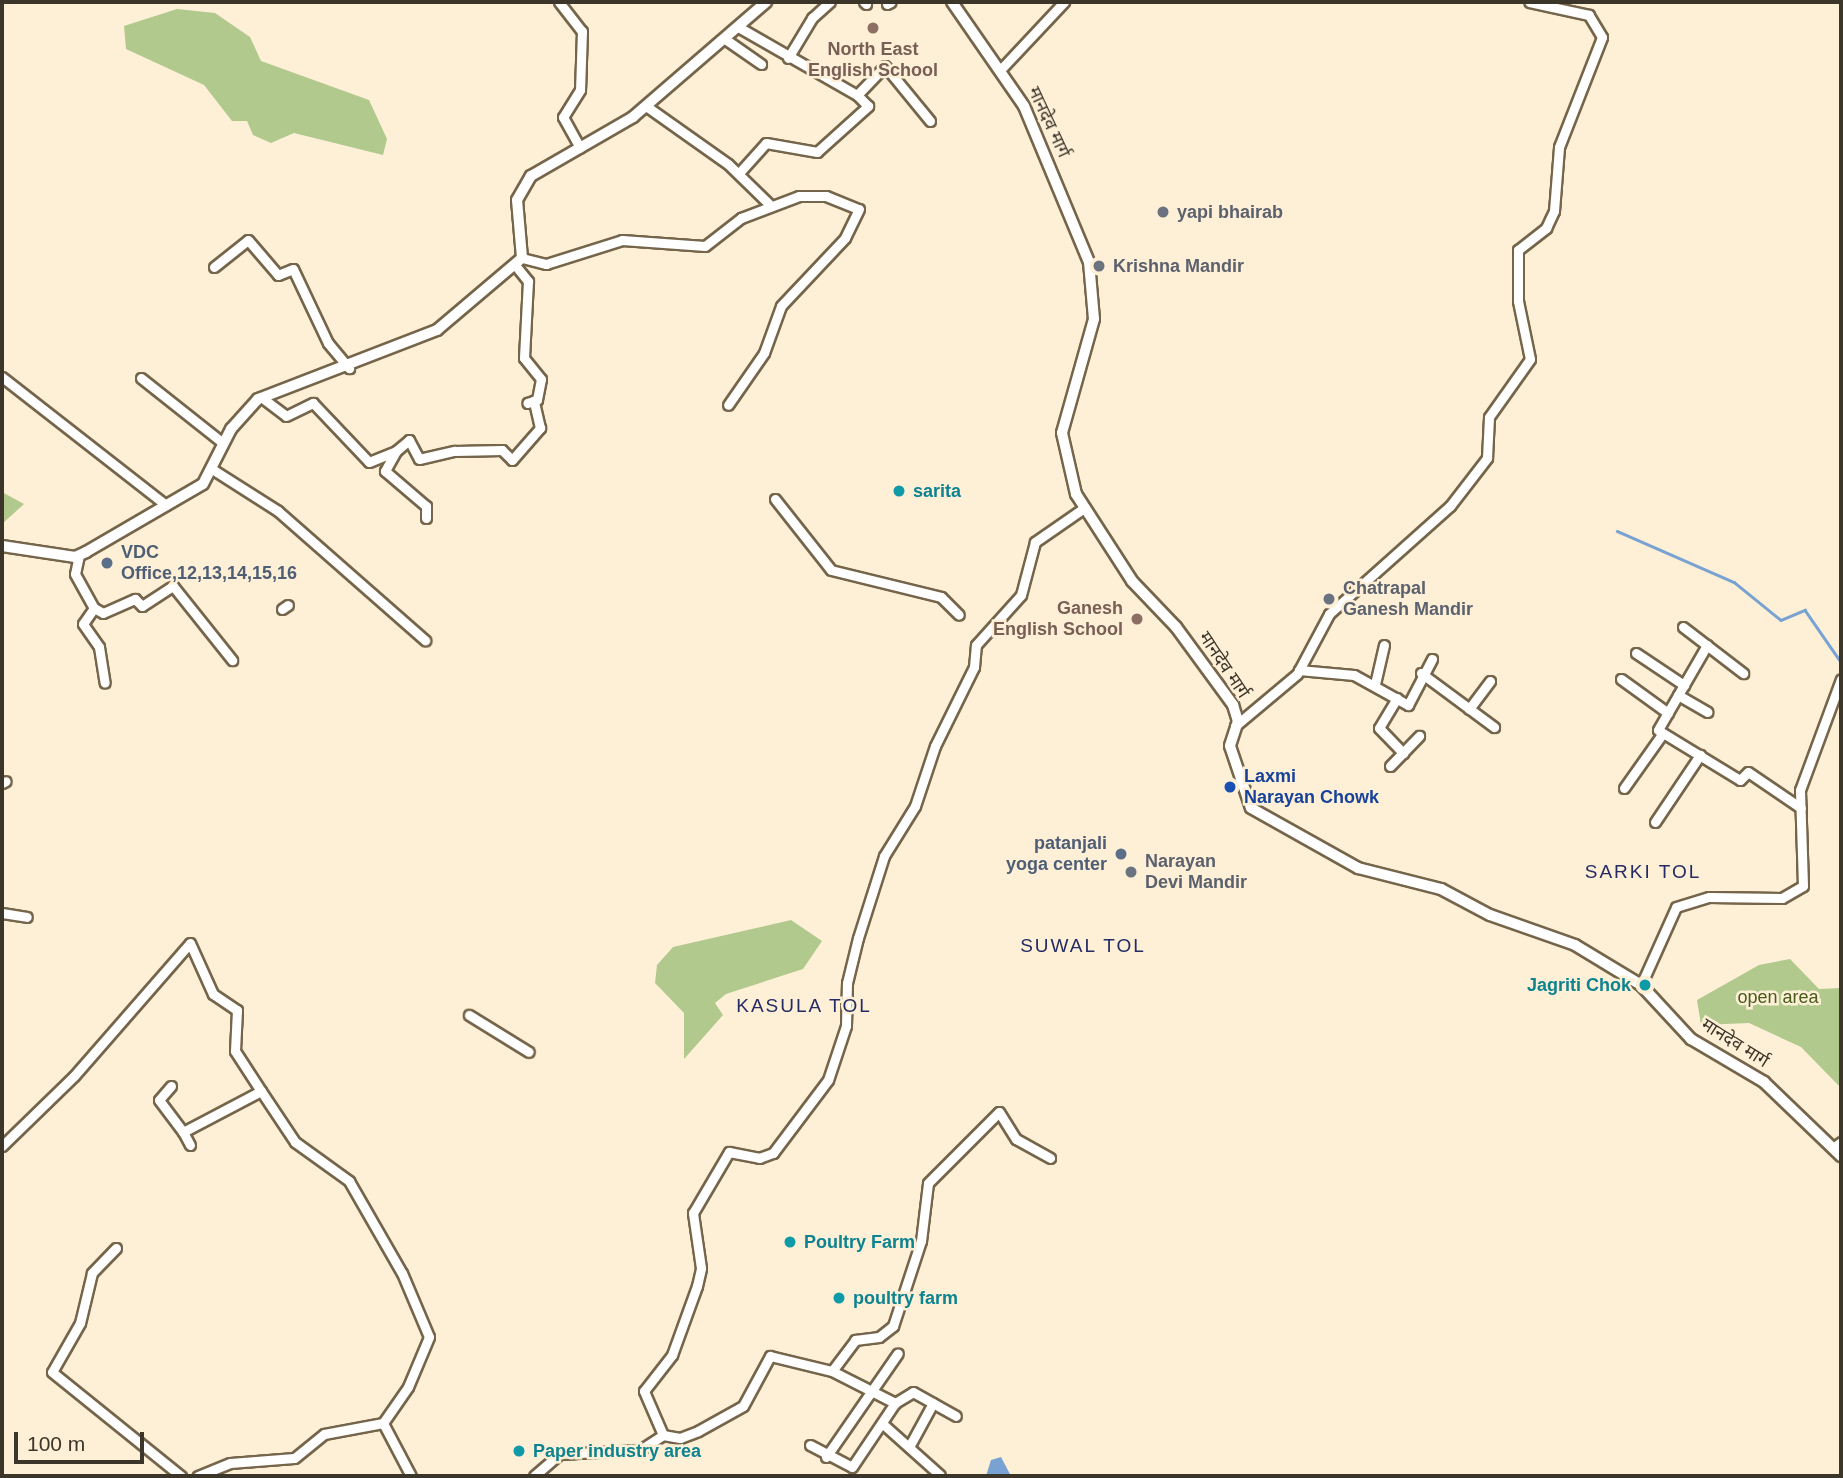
<!DOCTYPE html>
<meta charset="utf-8">
<style>
body{margin:0}
#map{position:relative;width:1843px;height:1478px;overflow:hidden;background:#feefd7;font-family:Arial,"Noto Sans Devanagari",sans-serif}
div>[style]{position:absolute}
[style*='--x']{left:calc(var(--x)*1px);top:calc(var(--y)*1px);width:calc(var(--w)*1px);rotate:calc(var(--a)*1deg)}
.forest>*{inset:0;background:#b1c98c}
.water>*{inset:0;background:#78a2d2}
.stream>*{height:2.5px;margin:-1.25px;padding:0 1.25px;transform-origin:1.25px;border-radius:1.25px;background:#78a2d2}
.roads{filter:drop-shadow(2px 0 #75654a) drop-shadow(-2px 0 #75654a) drop-shadow(0 2px #75654a) drop-shadow(0 -2px #75654a)}
.minor>*{height:9px;margin:-4.5px;padding:0 4.5px;transform-origin:4.5px;border-radius:4.5px;background:#fff}
.major>*{height:10px;margin:-5px;padding:0 5px;transform-origin:5px;border-radius:5px;background:#fff}
.dots>*{width:19px;height:19px;translate:-50% -50%;box-sizing:border-box;border:4px solid #feefd7;border-radius:50%}
span{translate:-50% -50%;white-space:nowrap;text-align:center;line-height:1.15;-webkit-text-stroke:5px #feefd7;paint-order:stroke}
.education-label{font-size:18px;color:#785e54;font-weight:700}
.right{translate:-100% -50%;text-align:right}
.street-label{font-size:18px;color:#3c3529}
.worship-label{font-size:18px;color:#5b616d;font-weight:700}
.left{translate:0 -50%;text-align:left}
.culture-label{font-size:18px;color:#0d838f;font-weight:700}
.service-label{font-size:18px;color:#4e5e75;font-weight:700}
.transit-label{font-size:18px;color:#164399;font-weight:700}
.park-label{font-size:18px;color:#475b1b}
.neighbourhood-label{font-size:19px;color:#252b64;letter-spacing:2px}
.frame{position:absolute;inset:0;border:4px solid #3c3529;pointer-events:none}
.scale{position:absolute;left:14px;top:1432px;width:130px;height:32px;box-sizing:border-box;border:4px solid #3c3529;border-top:0;padding-left:9px;font-size:21px;line-height:24px;white-space:nowrap;color:#3c3529;-webkit-text-stroke:5px #feefd7;paint-order:stroke}
</style>
<div id="map">
<div class="forest">
<div style="clip-path:polygon(177px 9px,215px 13px,250px 37px,261px 61px,369px 100px,387px 139px,383px 155px,294px 133px,271px 143px,253px 135px,247px 121px,232px 121px,204px 85px,126px 49px,124px 26px)"></div>
<div style="clip-path:polygon(2px 492px,24px 504px,2px 524px)"></div>
<div style="clip-path:polygon(791px 920px,822px 941px,803px 969px,726px 994px,715px 1003px,723px 1015px,684px 1059px,684px 1013px,655px 983px,657px 965px,673px 947px)"></div>
<div style="clip-path:polygon(1790px 959px,1819px 989px,1841px 988px,1841px 1088px,1801px 1047px,1749px 1023px,1701px 1025px,1697px 1000px,1759px 965px)"></div>
</div>
<div class="water">
<div style="clip-path:polygon(1001px 1457px,1011px 1476px,986px 1476px,991px 1460px)"></div>
</div>
<div class="stream">
<div style="--x:1617;--y:531;--w:128;--a:23.6"></div>
<div style="--x:1734;--y:582;--w:60;--a:39"></div>
<div style="--x:1781;--y:620;--w:26;--a:-23"></div>
<div style="--x:1805;--y:610;--w:63;--a:55.3"></div>
</div>
<div class="roads">
<div class="minor">
<div style="--x:559;--y:2;--w:37;--a:52"></div>
<div style="--x:582;--y:31;--w:59;--a:91.9"></div>
<div style="--x:580;--y:90;--w:32;--a:122"></div>
<div style="--x:563;--y:117;--w:35;--a:61"></div>
<div style="--x:864;--y:2;--w:3;--a:45"></div>
<div style="--x:887;--y:4;--w:4;--a:-27"></div>
<div style="--x:740;--y:28;--w:135;--a:29.8"></div>
<div style="--x:725;--y:39;--w:44;--a:34.8"></div>
<div style="--x:788;--y:58;--w:47;--a:-59"></div>
<div style="--x:812;--y:18;--w:24;--a:-42"></div>
<div style="--x:1002;--y:68;--w:91;--a:-46.8"></div>
<div style="--x:646;--y:106;--w:100;--a:35.3"></div>
<div style="--x:728;--y:164;--w:57;--a:44.3"></div>
<div style="--x:739;--y:173;--w:40;--a:-48"></div>
<div style="--x:766;--y:143;--w:52;--a:10"></div>
<div style="--x:817;--y:152;--w:69;--a:-42"></div>
<div style="--x:868;--y:106;--w:16;--a:-135"></div>
<div style="--x:857;--y:95;--w:40;--a:-46"></div>
<div style="--x:885;--y:66;--w:71;--a:50.7"></div>
<div style="--x:522;--y:258;--w:25;--a:14"></div>
<div style="--x:546;--y:264;--w:80;--a:-17.5"></div>
<div style="--x:622;--y:240;--w:83;--a:4.1"></div>
<div style="--x:705;--y:246;--w:46;--a:-37.9"></div>
<div style="--x:741;--y:218;--w:62;--a:-20.8"></div>
<div style="--x:799;--y:196;--w:27;--a:0"></div>
<div style="--x:826;--y:196;--w:35;--a:22"></div>
<div style="--x:859;--y:209;--w:32;--a:116"></div>
<div style="--x:845;--y:238;--w:93;--a:133.3"></div>
<div style="--x:781;--y:306;--w:50;--a:109.9"></div>
<div style="--x:764;--y:353;--w:63;--a:124.7"></div>
<div style="--x:515;--y:265;--w:21;--a:51"></div>
<div style="--x:528;--y:281;--w:77;--a:93"></div>
<div style="--x:524;--y:358;--w:27;--a:51"></div>
<div style="--x:541;--y:379;--w:21;--a:101"></div>
<div style="--x:537;--y:400;--w:10;--a:163"></div>
<div style="--x:214;--y:267;--w:43;--a:-38.5"></div>
<div style="--x:248;--y:240;--w:46;--a:49.4"></div>
<div style="--x:278;--y:275;--w:16;--a:-22"></div>
<div style="--x:293;--y:269;--w:82;--a:64.7"></div>
<div style="--x:328;--y:343;--w:33;--a:50"></div>
<div style="--x:2;--y:377;--w:208;--a:38"></div>
<div style="--x:141;--y:378;--w:105;--a:38.4"></div>
<div style="--x:261;--y:397;--w:31;--a:37"></div>
<div style="--x:286;--y:416;--w:30;--a:-26"></div>
<div style="--x:313;--y:403;--w:81;--a:46.5"></div>
<div style="--x:369;--y:462;--w:29;--a:-22"></div>
<div style="--x:396;--y:451;--w:23;--a:119"></div>
<div style="--x:385;--y:471;--w:54;--a:40.5"></div>
<div style="--x:426;--y:506;--w:12;--a:90"></div>
<div style="--x:396;--y:451;--w:17;--a:-40"></div>
<div style="--x:409;--y:440;--w:21;--a:62"></div>
<div style="--x:419;--y:459;--w:37;--a:-13"></div>
<div style="--x:455;--y:451;--w:47;--a:-1.2"></div>
<div style="--x:502;--y:450;--w:14;--a:45"></div>
<div style="--x:512;--y:460;--w:43;--a:-48.8"></div>
<div style="--x:540;--y:428;--w:28;--a:-103"></div>
<div style="--x:212;--y:469;--w:78;--a:32.5"></div>
<div style="--x:278;--y:511;--w:196;--a:41.3"></div>
<div style="--x:775;--y:499;--w:90;--a:51.7"></div>
<div style="--x:831;--y:570;--w:113;--a:13.8"></div>
<div style="--x:941;--y:597;--w:25;--a:45"></div>
<div style="--x:79;--y:555;--w:19;--a:102"></div>
<div style="--x:75;--y:574;--w:39;--a:61"></div>
<div style="--x:94;--y:608;--w:10;--a:29"></div>
<div style="--x:103;--y:613;--w:35;--a:-24"></div>
<div style="--x:135;--y:599;--w:10;--a:45"></div>
<div style="--x:142;--y:606;--w:37;--a:-33"></div>
<div style="--x:173;--y:586;--w:95;--a:51.4"></div>
<div style="--x:94;--y:608;--w:19;--a:125"></div>
<div style="--x:83;--y:624;--w:28;--a:55"></div>
<div style="--x:99;--y:647;--w:36;--a:81"></div>
<div style="--x:282;--y:609;--w:7;--a:-34"></div>
<div style="--x:1683;--y:627;--w:76;--a:37.5"></div>
<div style="--x:1707;--y:645;--w:98;--a:120"></div>
<div style="--x:1658;--y:730;--w:96;--a:31.4"></div>
<div style="--x:1740;--y:780;--w:11;--a:-45"></div>
<div style="--x:1748;--y:772;--w:64;--a:34.2"></div>
<div style="--x:1636;--y:653;--w:58;--a:33.7"></div>
<div style="--x:1299;--y:670;--w:55;--a:5.2"></div>
<div style="--x:1354;--y:675;--w:62;--a:29.1"></div>
<div style="--x:1408;--y:705;--w:52;--a:-62.4"></div>
<div style="--x:1421;--y:673;--w:91;--a:36.5"></div>
<div style="--x:1621;--y:679;--w:58;--a:35.9"></div>
<div style="--x:1375;--y:684;--w:40;--a:-77"></div>
<div style="--x:1678;--y:695;--w:34;--a:30"></div>
<div style="--x:1397;--y:698;--w:35;--a:121"></div>
<div style="--x:1379;--y:728;--w:35;--a:46"></div>
<div style="--x:1469;--y:709;--w:35;--a:-53"></div>
<div style="--x:1235;--y:726;--w:81;--a:-40"></div>
<div style="--x:1297;--y:674;--w:68;--a:-61.9"></div>
<div style="--x:1329;--y:614;--w:162;--a:-41.8"></div>
<div style="--x:1450;--y:506;--w:61;--a:-52.4"></div>
<div style="--x:1487;--y:458;--w:41;--a:-87.2"></div>
<div style="--x:1489;--y:417;--w:71;--a:-54.7"></div>
<div style="--x:1530;--y:359;--w:59;--a:-101.7"></div>
<div style="--x:1518;--y:301;--w:51;--a:-90"></div>
<div style="--x:1518;--y:250;--w:36;--a:-38"></div>
<div style="--x:1546;--y:228;--w:19;--a:-65"></div>
<div style="--x:1554;--y:211;--w:64;--a:-85.5"></div>
<div style="--x:1559;--y:147;--w:118;--a:-68.6"></div>
<div style="--x:1602;--y:37;--w:26;--a:-121"></div>
<div style="--x:1589;--y:15;--w:61;--a:-167.8"></div>
<div style="--x:1390;--y:766;--w:42;--a:-46"></div>
<div style="--x:2;--y:783;--w:4;--a:-27"></div>
<div style="--x:1624;--y:788;--w:67;--a:-54.7"></div>
<div style="--x:1655;--y:822;--w:81;--a:-56.1"></div>
<div style="--x:2;--y:913;--w:25;--a:9"></div>
<div style="--x:1641;--y:985;--w:85;--a:-65.8"></div>
<div style="--x:1676;--y:907;--w:34;--a:-17"></div>
<div style="--x:1709;--y:897;--w:73;--a:0.8"></div>
<div style="--x:1782;--y:898;--w:24;--a:-30"></div>
<div style="--x:1803;--y:886;--w:96;--a:-91.8"></div>
<div style="--x:1800;--y:790;--w:118;--a:-69.7"></div>
<div style="--x:469;--y:1015;--w:70;--a:31.7"></div>
<div style="--x:171;--y:1086;--w:18;--a:131"></div>
<div style="--x:159;--y:1100;--w:40;--a:53"></div>
<div style="--x:190;--y:1145;--w:15;--a:-118"></div>
<div style="--x:183;--y:1132;--w:88;--a:-27.7"></div>
<div style="--x:2;--y:1146;--w:100;--a:-44.2"></div>
<div style="--x:74;--y:1076;--w:176;--a:-48.9"></div>
<div style="--x:190;--y:943;--w:56;--a:65.7"></div>
<div style="--x:213;--y:994;--w:29;--a:34"></div>
<div style="--x:237;--y:1010;--w:41;--a:92.8"></div>
<div style="--x:235;--y:1051;--w:48;--a:57"></div>
<div style="--x:261;--y:1091;--w:61;--a:56.3"></div>
<div style="--x:295;--y:1142;--w:67;--a:35.8"></div>
<div style="--x:349;--y:1181;--w:106;--a:60.1"></div>
<div style="--x:402;--y:1273;--w:69;--a:67.1"></div>
<div style="--x:429;--y:1337;--w:54;--a:112.8"></div>
<div style="--x:408;--y:1387;--w:44;--a:124.8"></div>
<div style="--x:383;--y:1423;--w:60;--a:169.4"></div>
<div style="--x:324;--y:1434;--w:38;--a:141"></div>
<div style="--x:294;--y:1458;--w:64;--a:175.5"></div>
<div style="--x:230;--y:1463;--w:35;--a:158"></div>
<div style="--x:1833;--y:1148;--w:10;--a:-37"></div>
<div style="--x:116;--y:1248;--w:35;--a:134"></div>
<div style="--x:92;--y:1273;--w:51;--a:103.5"></div>
<div style="--x:80;--y:1323;--w:56;--a:119.7"></div>
<div style="--x:52;--y:1372;--w:166;--a:38.9"></div>
<div style="--x:832;--y:1371;--w:71;--a:26.9"></div>
<div style="--x:383;--y:1423;--w:60;--a:62.2"></div>
<div style="--x:884;--y:1425;--w:75;--a:41.8"></div>
<div style="--x:663;--y:1435;--w:48;--a:-113.4"></div>
<div style="--x:644;--y:1391;--w:46;--a:-52.1"></div>
<div style="--x:672;--y:1355;--w:73;--a:-70.1"></div>
<div style="--x:697;--y:1286;--w:18;--a:-77"></div>
<div style="--x:701;--y:1268;--w:56;--a:-98.3"></div>
<div style="--x:693;--y:1213;--w:71;--a:-59.5"></div>
<div style="--x:729;--y:1152;--w:31;--a:11"></div>
<div style="--x:759;--y:1158;--w:15;--a:-20"></div>
<div style="--x:773;--y:1153;--w:91;--a:-53"></div>
<div style="--x:828;--y:1080;--w:57;--a:-71.6"></div>
<div style="--x:846;--y:1026;--w:43;--a:-88.7"></div>
<div style="--x:847;--y:983;--w:46;--a:-76.3"></div>
<div style="--x:858;--y:938;--w:86;--a:-72.4"></div>
<div style="--x:884;--y:856;--w:59;--a:-58.2"></div>
<div style="--x:915;--y:806;--w:63;--a:-71.6"></div>
<div style="--x:935;--y:746;--w:88;--a:-63.7"></div>
<div style="--x:974;--y:667;--w:22;--a:-85"></div>
<div style="--x:976;--y:645;--w:67;--a:-48"></div>
<div style="--x:1021;--y:595;--w:55;--a:-75.2"></div>
<div style="--x:1035;--y:542;--w:60;--a:-34.8"></div>
<div style="--x:810;--y:1445;--w:47;--a:27.6"></div>
<div style="--x:852;--y:1467;--w:77;--a:-56.1"></div>
<div style="--x:895;--y:1403;--w:21;--a:-31"></div>
<div style="--x:913;--y:1392;--w:49;--a:29.2"></div>
<div style="--x:909;--y:1447;--w:50;--a:-61.4"></div>
<div style="--x:826;--y:1457;--w:126;--a:-55.3"></div>
<div style="--x:534;--y:1476;--w:33;--a:-41"></div>
<div style="--x:559;--y:1454;--w:81;--a:-2.8"></div>
<div style="--x:640;--y:1450;--w:27;--a:-33"></div>
<div style="--x:663;--y:1435;--w:17;--a:10"></div>
<div style="--x:680;--y:1438;--w:19;--a:-21"></div>
<div style="--x:698;--y:1431;--w:51;--a:-29.1"></div>
<div style="--x:743;--y:1406;--w:57;--a:-61.6"></div>
<div style="--x:770;--y:1356;--w:64;--a:13.6"></div>
<div style="--x:832;--y:1371;--w:39;--a:-53"></div>
<div style="--x:855;--y:1340;--w:24;--a:-7"></div>
<div style="--x:879;--y:1337;--w:18;--a:-38"></div>
<div style="--x:893;--y:1326;--w:89;--a:-71.8"></div>
<div style="--x:921;--y:1241;--w:58;--a:-83.1"></div>
<div style="--x:928;--y:1183;--w:100;--a:-45"></div>
<div style="--x:999;--y:1112;--w:32;--a:58"></div>
<div style="--x:1016;--y:1139;--w:39;--a:29"></div>
</div>
<div class="major">
<div style="--x:952;--y:2;--w:126;--a:55.3"></div>
<div style="--x:1024;--y:106;--w:169;--a:67.4"></div>
<div style="--x:1089;--y:262;--w:57;--a:85"></div>
<div style="--x:1094;--y:319;--w:118;--a:105.7"></div>
<div style="--x:1062;--y:433;--w:63;--a:77.1"></div>
<div style="--x:1076;--y:494;--w:103;--a:57.2"></div>
<div style="--x:1132;--y:581;--w:64;--a:46.3"></div>
<div style="--x:1176;--y:627;--w:97;--a:53.8"></div>
<div style="--x:1233;--y:705;--w:17;--a:73"></div>
<div style="--x:1238;--y:721;--w:26;--a:108"></div>
<div style="--x:1230;--y:746;--w:65;--a:71.3"></div>
<div style="--x:1251;--y:808;--w:123;--a:29.3"></div>
<div style="--x:1358;--y:868;--w:86;--a:14.2"></div>
<div style="--x:1441;--y:889;--w:55;--a:28"></div>
<div style="--x:1490;--y:915;--w:90;--a:19.4"></div>
<div style="--x:1575;--y:945;--w:77;--a:31.2"></div>
<div style="--x:1641;--y:985;--w:74;--a:47.2"></div>
<div style="--x:1691;--y:1039;--w:85;--a:30.5"></div>
<div style="--x:1764;--y:1082;--w:107;--a:43.9"></div>
<div style="--x:2;--y:546;--w:74;--a:8.6"></div>
<div style="--x:75;--y:557;--w:12;--a:-24"></div>
<div style="--x:86;--y:552;--w:135;--a:-30.2"></div>
<div style="--x:203;--y:484;--w:62;--a:-63"></div>
<div style="--x:231;--y:429;--w:40;--a:-48"></div>
<div style="--x:258;--y:399;--w:192;--a:-21.1"></div>
<div style="--x:437;--y:330;--w:111;--a:-40.3"></div>
<div style="--x:522;--y:258;--w:58;--a:-94.9"></div>
<div style="--x:517;--y:200;--w:28;--a:-60"></div>
<div style="--x:531;--y:176;--w:118;--a:-30"></div>
<div style="--x:633;--y:117;--w:176;--a:-40.8"></div>
</div>
</div>
<div class="dots">
<div style="left:873px;top:28px;background:#8d6e63"></div>
<div style="left:1163px;top:212px;background:#6b7280"></div>
<div style="left:1099px;top:266px;background:#6b7280"></div>
<div style="left:899px;top:491px;background:#0f9aa8"></div>
<div style="left:107px;top:563px;background:#5c6f8a"></div>
<div style="left:1329px;top:599px;background:#6b7280"></div>
<div style="left:1137px;top:619px;background:#8d6e63"></div>
<div style="left:1230px;top:787px;background:#1a4fb4"></div>
<div style="left:1121px;top:854px;background:#5c6f8a"></div>
<div style="left:1131px;top:872px;background:#6b7280"></div>
<div style="left:1645px;top:985px;background:#0f9aa8"></div>
<div style="left:790px;top:1242px;background:#0f9aa8"></div>
<div style="left:839px;top:1298px;background:#0f9aa8"></div>
<div style="left:519px;top:1451px;background:#0f9aa8"></div>
</div>
<div class="education-label">
<span style="left:873px;top:60px">North East<br>English School</span>
<span class="right" style="left:1123px;top:619px">Ganesh<br>English School</span>
</div>
<div class="street-label">
<span style="left:1049px;top:122px;rotate:65deg">मानदेव मार्ग</span>
<span style="left:1224px;top:665px;rotate:56deg">मानदेव मार्ग</span>
<span style="left:1735px;top:1043px;rotate:32deg">मानदेव मार्ग</span>
</div>
<div class="worship-label">
<span class="left" style="left:1177px;top:212px">yapi bhairab</span>
<span class="left" style="left:1113px;top:266px">Krishna Mandir</span>
<span class="left" style="left:1343px;top:599px">Chatrapal<br>Ganesh Mandir</span>
<span class="left" style="left:1145px;top:872px">Narayan<br>Devi Mandir</span>
</div>
<div class="culture-label">
<span class="left" style="left:913px;top:491px">sarita</span>
<span class="right" style="left:1631px;top:985px">Jagriti Chok</span>
<span class="left" style="left:804px;top:1242px">Poultry Farm</span>
<span class="left" style="left:853px;top:1298px">poultry farm</span>
<span class="left" style="left:533px;top:1451px">Paper industry area</span>
</div>
<div class="service-label">
<span class="left" style="left:121px;top:563px">VDC<br>Office,12,13,14,15,16</span>
<span class="right" style="left:1107px;top:854px">patanjali<br>yoga center</span>
</div>
<div class="transit-label">
<span class="left" style="left:1244px;top:787px">Laxmi<br>Narayan Chowk</span>
</div>
<div class="park-label">
<span style="left:1778px;top:997px">open area</span>
</div>
<div class="neighbourhood-label">
<span style="left:1643px;top:872px">SARKI TOL</span>
<span style="left:1083px;top:946px">SUWAL TOL</span>
<span style="left:804px;top:1006px">KASULA TOL</span>
</div>
<div class="frame"></div>
<div class="scale">100 m</div>
</div>
